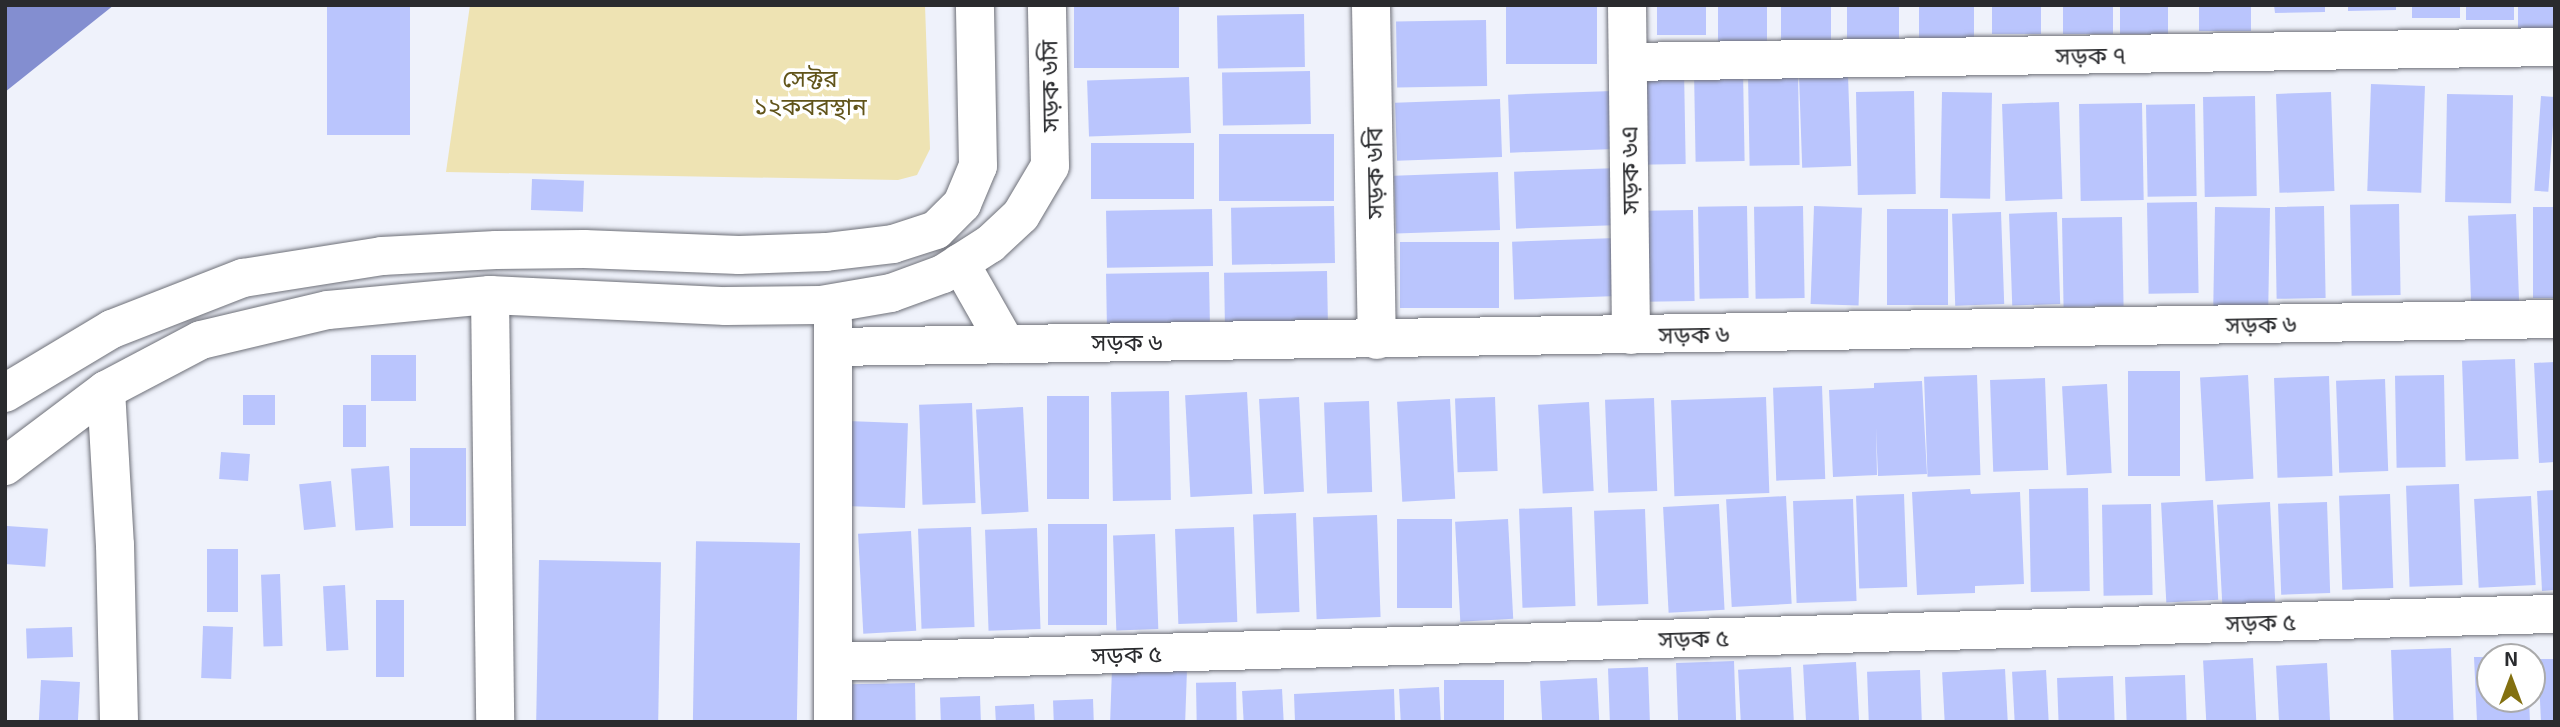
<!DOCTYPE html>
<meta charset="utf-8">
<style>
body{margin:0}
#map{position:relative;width:2560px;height:727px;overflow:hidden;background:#eff2fb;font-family:"Exo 2","Noto Sans Bengali",sans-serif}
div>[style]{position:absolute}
.green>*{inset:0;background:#eee3b3}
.water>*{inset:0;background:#838ed0}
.building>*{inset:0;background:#bac5fd;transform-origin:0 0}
.roads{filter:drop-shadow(0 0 2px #6e7078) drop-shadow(0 0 2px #6e7078)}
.minor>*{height:38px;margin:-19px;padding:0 19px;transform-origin:19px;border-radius:19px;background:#fff}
span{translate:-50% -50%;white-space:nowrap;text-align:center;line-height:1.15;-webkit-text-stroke:7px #fff;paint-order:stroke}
.street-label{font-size:24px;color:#2a2b2e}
.park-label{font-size:24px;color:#61541a}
.frame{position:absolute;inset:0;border:7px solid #2a2b2e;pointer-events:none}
.north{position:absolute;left:2476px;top:643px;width:70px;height:70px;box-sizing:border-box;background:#fff;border:2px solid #aaaaab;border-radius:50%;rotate:0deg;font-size:19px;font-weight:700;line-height:28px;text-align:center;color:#2a2b2e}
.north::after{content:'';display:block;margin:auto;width:24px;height:32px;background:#837010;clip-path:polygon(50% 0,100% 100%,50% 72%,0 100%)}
</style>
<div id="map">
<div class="green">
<div style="clip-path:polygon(470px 5px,925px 5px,930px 149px,917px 175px,898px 180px,446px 172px)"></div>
</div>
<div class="water">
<div style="clip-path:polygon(5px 5px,114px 5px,5px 92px)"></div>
</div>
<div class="building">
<div style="left:327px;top:5px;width:83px;height:130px"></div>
<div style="left:1074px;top:5px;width:105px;height:63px"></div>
<div style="left:1657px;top:5px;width:49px;height:30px"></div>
<div style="left:1718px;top:5px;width:49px;height:36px"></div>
<div style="left:1781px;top:5px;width:50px;height:39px"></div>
<div style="left:1847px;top:5px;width:52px;height:36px"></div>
<div style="left:1919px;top:5px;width:55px;height:35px"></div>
<div style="left:1992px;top:5px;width:49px;height:29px"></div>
<div style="left:2063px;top:5px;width:50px;height:29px"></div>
<div style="left:2120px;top:5px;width:48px;height:29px"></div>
<div style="left:2199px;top:5px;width:52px;height:26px"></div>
<div style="clip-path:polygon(2274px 5px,2325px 5px,2325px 12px,2275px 13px)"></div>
<div style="clip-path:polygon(2348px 5px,2396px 5px,2396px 10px,2348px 11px)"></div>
<div style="left:2412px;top:5px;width:48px;height:13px"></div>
<div style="left:2466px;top:5px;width:48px;height:15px"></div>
<div style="left:2518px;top:5px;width:37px;height:23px"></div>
<div style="left:1506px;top:7px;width:91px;height:57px"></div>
<div style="left:1304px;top:14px;width:53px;height:87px;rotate:89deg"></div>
<div style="left:1486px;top:20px;width:66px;height:90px;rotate:89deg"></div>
<div style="left:1684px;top:68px;width:96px;height:48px;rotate:89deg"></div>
<div style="left:1743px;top:69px;width:92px;height:49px;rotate:89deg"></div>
<div style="left:1310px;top:71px;width:53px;height:88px;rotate:89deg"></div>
<div style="left:1798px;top:73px;width:92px;height:50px;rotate:89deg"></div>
<div style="left:1848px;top:75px;width:91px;height:49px;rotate:88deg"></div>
<div style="left:1189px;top:77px;width:56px;height:102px;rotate:88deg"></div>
<div style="left:2371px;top:84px;width:54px;height:107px;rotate:2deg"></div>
<div style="left:1613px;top:91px;width:58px;height:105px;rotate:88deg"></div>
<div style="left:1914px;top:91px;width:103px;height:58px;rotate:89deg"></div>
<div style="left:1942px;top:92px;width:50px;height:106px;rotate:1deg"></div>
<div style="left:2331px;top:92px;width:99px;height:55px;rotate:88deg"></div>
<div style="left:2447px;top:94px;width:66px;height:108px;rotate:1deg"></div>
<div style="left:2255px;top:96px;width:100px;height:52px;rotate:89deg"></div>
<div style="left:2541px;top:96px;width:14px;height:95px;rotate:4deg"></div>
<div style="left:1500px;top:99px;width:58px;height:105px;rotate:88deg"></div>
<div style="left:2059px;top:102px;width:97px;height:57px;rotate:88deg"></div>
<div style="left:2142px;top:103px;width:97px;height:63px;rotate:89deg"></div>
<div style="left:2195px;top:104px;width:92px;height:49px;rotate:89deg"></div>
<div style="left:1219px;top:134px;width:115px;height:67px"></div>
<div style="left:1194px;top:143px;width:56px;height:103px;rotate:90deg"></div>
<div style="left:1619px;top:168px;width:57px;height:105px;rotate:88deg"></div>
<div style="left:1498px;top:172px;width:58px;height:104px;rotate:88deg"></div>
<div style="left:532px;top:179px;width:52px;height:31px;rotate:2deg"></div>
<div style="left:2197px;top:202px;width:91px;height:50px;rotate:89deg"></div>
<div style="left:2399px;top:204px;width:91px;height:49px;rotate:89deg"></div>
<div style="left:1334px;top:206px;width:57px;height:103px;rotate:89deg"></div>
<div style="left:1747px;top:206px;width:92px;height:49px;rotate:89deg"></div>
<div style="left:1803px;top:206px;width:92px;height:49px;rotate:89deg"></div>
<div style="left:1814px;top:206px;width:48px;height:98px;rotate:2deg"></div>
<div style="left:2324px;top:206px;width:92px;height:49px;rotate:89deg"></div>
<div style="left:2215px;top:207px;width:55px;height:99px;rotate:1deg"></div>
<div style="left:2533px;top:207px;width:22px;height:91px"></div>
<div style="left:1212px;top:209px;width:57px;height:106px;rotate:89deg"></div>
<div style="left:1887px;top:209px;width:61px;height:96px"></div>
<div style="left:1693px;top:210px;width:91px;height:49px;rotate:89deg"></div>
<div style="left:2001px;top:212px;width:92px;height:49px;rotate:88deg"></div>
<div style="left:2057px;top:212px;width:92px;height:48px;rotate:88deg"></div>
<div style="left:2516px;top:214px;width:92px;height:48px;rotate:88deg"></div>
<div style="left:2122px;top:217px;width:89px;height:60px;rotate:89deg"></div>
<div style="left:1616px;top:238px;width:58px;height:104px;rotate:88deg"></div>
<div style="left:1400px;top:242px;width:99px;height:66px"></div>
<div style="left:1327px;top:271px;width:56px;height:103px;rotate:89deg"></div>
<div style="left:1209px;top:272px;width:56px;height:103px;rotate:89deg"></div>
<div style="left:371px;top:355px;width:45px;height:46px"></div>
<div style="left:2515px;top:359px;width:100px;height:53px;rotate:88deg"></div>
<div style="clip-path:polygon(2555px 362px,2555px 462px,2539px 463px,2534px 363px)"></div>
<div style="left:2128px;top:371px;width:52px;height:105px"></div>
<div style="left:1977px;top:375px;width:100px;height:53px;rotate:88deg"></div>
<div style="left:2248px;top:375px;width:104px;height:48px;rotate:87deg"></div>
<div style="left:2444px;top:375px;width:92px;height:49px;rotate:89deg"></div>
<div style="left:2329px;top:376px;width:100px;height:55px;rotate:88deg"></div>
<div style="left:2045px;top:378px;width:92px;height:55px;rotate:88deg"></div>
<div style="left:2385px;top:379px;width:92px;height:49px;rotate:88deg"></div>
<div style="clip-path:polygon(1922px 381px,1927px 474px,1878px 476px,1876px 428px,1877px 475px,1833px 477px,1829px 390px,1874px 388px,1874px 383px)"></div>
<div style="left:2107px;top:384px;width:89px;height:45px;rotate:87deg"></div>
<div style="left:1822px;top:386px;width:93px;height:49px;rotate:88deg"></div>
<div style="left:1169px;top:391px;width:109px;height:58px;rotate:89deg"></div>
<div style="left:1247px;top:392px;width:102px;height:62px;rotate:87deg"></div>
<div style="left:243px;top:395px;width:32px;height:30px"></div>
<div style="left:1047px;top:396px;width:42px;height:103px"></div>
<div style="left:1299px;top:397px;width:95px;height:40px;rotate:87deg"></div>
<div style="left:1495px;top:397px;width:74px;height:40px;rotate:88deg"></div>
<div style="left:1766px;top:397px;width:96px;height:95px;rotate:88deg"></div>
<div style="left:1654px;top:398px;width:93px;height:49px;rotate:88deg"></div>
<div style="left:1450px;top:399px;width:100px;height:53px;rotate:87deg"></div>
<div style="left:1369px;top:401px;width:91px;height:45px;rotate:88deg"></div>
<div style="left:1589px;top:402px;width:89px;height:51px;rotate:87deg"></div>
<div style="left:972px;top:403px;width:100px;height:53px;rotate:88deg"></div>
<div style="left:343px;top:405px;width:23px;height:42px"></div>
<div style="left:1023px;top:407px;width:105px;height:47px;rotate:87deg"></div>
<div style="left:847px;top:421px;width:61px;height:85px;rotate:2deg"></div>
<div style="left:410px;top:448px;width:56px;height:78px"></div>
<div style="left:221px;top:452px;width:29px;height:27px;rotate:4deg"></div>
<div style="left:389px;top:466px;width:62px;height:38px;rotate:86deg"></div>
<div style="left:331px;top:481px;width:46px;height:32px;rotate:84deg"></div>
<div style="left:2459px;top:484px;width:101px;height:53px;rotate:88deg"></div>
<div style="left:2088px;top:488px;width:103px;height:59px;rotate:89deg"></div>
<div style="clip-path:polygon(1970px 489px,1971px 494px,2020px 492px,2024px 584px,1975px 586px,1975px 593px,1917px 595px,1912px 492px)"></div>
<div style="clip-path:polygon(2555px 490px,2555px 590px,2542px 591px,2537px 491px)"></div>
<div style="left:1904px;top:494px;width:93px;height:48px;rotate:88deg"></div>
<div style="left:2390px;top:494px;width:94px;height:51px;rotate:88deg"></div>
<div style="left:1786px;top:496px;width:108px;height:60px;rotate:87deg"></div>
<div style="left:2531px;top:496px;width:89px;height:57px;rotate:87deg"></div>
<div style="left:1853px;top:499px;width:102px;height:60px;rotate:88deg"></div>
<div style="left:2213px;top:500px;width:100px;height:52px;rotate:87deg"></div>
<div style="left:2270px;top:502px;width:100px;height:53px;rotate:87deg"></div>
<div style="left:2327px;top:502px;width:91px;height:49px;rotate:88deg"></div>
<div style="left:1719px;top:504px;width:106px;height:56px;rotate:87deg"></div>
<div style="left:2151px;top:504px;width:91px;height:49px;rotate:89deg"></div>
<div style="left:1572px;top:507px;width:99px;height:53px;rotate:88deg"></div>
<div style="left:1645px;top:509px;width:95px;height:51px;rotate:88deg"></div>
<div style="left:1296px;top:513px;width:99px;height:43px;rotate:88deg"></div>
<div style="left:1377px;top:515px;width:102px;height:64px;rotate:88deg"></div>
<div style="left:1397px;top:519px;width:55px;height:89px"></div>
<div style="left:1508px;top:519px;width:100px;height:53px;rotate:87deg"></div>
<div style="left:1048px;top:524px;width:59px;height:101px"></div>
<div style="left:7px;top:526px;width:41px;height:38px;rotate:4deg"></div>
<div style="left:971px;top:527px;width:100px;height:53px;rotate:88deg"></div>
<div style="left:1234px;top:527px;width:95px;height:59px;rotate:88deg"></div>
<div style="left:1037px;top:528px;width:101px;height:52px;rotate:88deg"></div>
<div style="left:911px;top:531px;width:100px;height:53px;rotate:87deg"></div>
<div style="left:1155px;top:534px;width:95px;height:42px;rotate:88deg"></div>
<div style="left:800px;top:543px;width:179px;height:104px;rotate:91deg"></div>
<div style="left:207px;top:549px;width:31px;height:63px"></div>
<div style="left:539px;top:560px;width:122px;height:162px;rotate:1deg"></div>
<div style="left:280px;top:574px;width:72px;height:19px;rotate:88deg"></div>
<div style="left:345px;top:585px;width:65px;height:22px;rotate:87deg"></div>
<div style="left:376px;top:600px;width:28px;height:77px"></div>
<div style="left:203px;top:626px;width:30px;height:52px;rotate:2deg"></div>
<div style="left:72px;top:627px;width:30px;height:46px;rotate:88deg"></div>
<div style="left:2451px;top:648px;width:74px;height:60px;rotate:88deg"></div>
<div style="clip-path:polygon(2474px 657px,2490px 657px,2490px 699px,2529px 699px,2530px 722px,2477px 722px)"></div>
<div style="left:2253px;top:658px;width:64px;height:50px;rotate:87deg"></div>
<div style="clip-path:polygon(2538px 659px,2555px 659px,2555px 722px,2541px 722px)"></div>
<div style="left:1734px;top:661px;width:61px;height:58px;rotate:88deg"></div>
<div style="left:1856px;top:662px;width:60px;height:53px;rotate:87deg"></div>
<div style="left:2327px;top:663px;width:59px;height:51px;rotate:87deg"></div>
<div style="left:1648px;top:667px;width:55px;height:40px;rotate:88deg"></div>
<div style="left:1791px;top:667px;width:55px;height:53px;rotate:87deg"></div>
<div style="left:1112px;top:668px;width:75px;height:54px;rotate:2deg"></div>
<div style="left:2005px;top:669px;width:53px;height:63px;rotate:87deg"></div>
<div style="left:1920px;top:670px;width:52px;height:53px;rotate:88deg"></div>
<div style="left:2046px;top:670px;width:52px;height:34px;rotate:87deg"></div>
<div style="left:2185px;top:675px;width:47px;height:60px;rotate:88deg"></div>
<div style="left:2113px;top:676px;width:46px;height:56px;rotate:88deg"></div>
<div style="left:1597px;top:678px;width:44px;height:57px;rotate:87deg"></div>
<div style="left:41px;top:680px;width:39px;height:42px;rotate:3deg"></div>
<div style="left:1444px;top:680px;width:60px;height:42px"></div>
<div style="left:1236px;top:682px;width:40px;height:40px;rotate:89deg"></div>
<div style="left:915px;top:683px;width:39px;height:65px;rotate:89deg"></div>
<div style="left:1439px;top:687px;width:35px;height:40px;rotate:87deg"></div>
<div style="left:1282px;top:689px;width:33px;height:40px;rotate:87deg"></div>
<div style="clip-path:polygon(1394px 689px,1395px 722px,1295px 722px,1294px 694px)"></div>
<div style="left:980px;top:696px;width:26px;height:40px;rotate:88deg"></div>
<div style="left:1093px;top:699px;width:23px;height:40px;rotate:88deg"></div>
<div style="left:1034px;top:704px;width:18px;height:39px;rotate:87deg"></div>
</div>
<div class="roads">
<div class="minor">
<div style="left:1371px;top:5px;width:335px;rotate:89deg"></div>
<div style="left:1627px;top:5px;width:330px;rotate:89.3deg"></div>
<div style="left:1628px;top:62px;width:927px;rotate:-0.93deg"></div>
<div style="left:960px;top:263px;width:93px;rotate:60.4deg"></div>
<div style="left:490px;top:295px;width:427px;rotate:89.3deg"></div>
<div style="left:833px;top:322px;width:400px;rotate:90deg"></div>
<div style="left:833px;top:347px;width:1722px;rotate:-0.93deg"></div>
<div style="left:106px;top:390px;width:155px;rotate:86.7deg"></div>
<div style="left:115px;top:545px;width:177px;rotate:88.7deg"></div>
<div style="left:5px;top:393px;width:125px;rotate:-30.9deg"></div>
<div style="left:112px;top:329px;width:141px;rotate:-21.3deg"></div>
<div style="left:243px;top:278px;width:141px;rotate:-9deg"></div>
<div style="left:382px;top:256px;width:114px;rotate:-3deg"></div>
<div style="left:496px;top:250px;width:88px;rotate:-0.7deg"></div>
<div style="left:584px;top:249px;width:155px;rotate:2.2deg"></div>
<div style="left:739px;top:255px;width:87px;rotate:-2deg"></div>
<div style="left:826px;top:252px;width:67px;rotate:-6.8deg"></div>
<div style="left:893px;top:244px;width:45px;rotate:-18deg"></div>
<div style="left:936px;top:230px;width:37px;rotate:-45deg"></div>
<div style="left:962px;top:204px;width:41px;rotate:-67.2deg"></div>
<div style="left:978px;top:166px;width:161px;rotate:-91.1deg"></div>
<div style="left:5px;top:466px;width:126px;rotate:-37deg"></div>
<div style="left:106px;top:390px;width:107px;rotate:-27.8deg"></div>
<div style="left:201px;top:340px;width:130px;rotate:-13.3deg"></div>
<div style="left:328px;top:310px;width:163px;rotate:-5.3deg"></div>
<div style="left:490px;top:295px;width:236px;rotate:2.7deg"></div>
<div style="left:726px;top:306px;width:95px;rotate:-0.6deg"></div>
<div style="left:821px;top:305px;width:71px;rotate:-9.7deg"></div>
<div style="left:891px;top:293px;width:55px;rotate:-20.1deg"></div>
<div style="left:943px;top:274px;width:56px;rotate:-32.6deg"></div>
<div style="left:990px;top:244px;width:42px;rotate:-43.1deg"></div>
<div style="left:1021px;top:215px;width:57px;rotate:-59.4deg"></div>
<div style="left:1050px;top:166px;width:161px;rotate:-91.1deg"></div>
<div style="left:833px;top:662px;width:1723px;rotate:-1.6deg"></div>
</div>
</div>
<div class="street-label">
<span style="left:2091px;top:55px;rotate:-1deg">সড়ক ৭</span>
<span style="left:1049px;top:86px;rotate:-91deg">সড়ক ৬সি</span>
<span style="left:1629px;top:170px;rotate:-91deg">সড়ক ৬এ</span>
<span style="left:1374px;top:173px;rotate:-91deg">সড়ক ৬বি</span>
<span style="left:2261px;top:324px;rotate:-1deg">সড়ক ৬</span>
<span style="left:1694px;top:334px;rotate:-1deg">সড়ক ৬</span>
<span style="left:1127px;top:342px">সড়ক ৬</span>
<span style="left:2261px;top:622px;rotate:-2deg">সড়ক ৫</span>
<span style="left:1694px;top:638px;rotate:-2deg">সড়ক ৫</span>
<span style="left:1127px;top:654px;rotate:-2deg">সড়ক ৫</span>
</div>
<div class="park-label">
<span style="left:810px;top:92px">সেক্টর<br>১২কবরস্থান</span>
</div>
<div class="frame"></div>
<div class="north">N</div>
</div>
